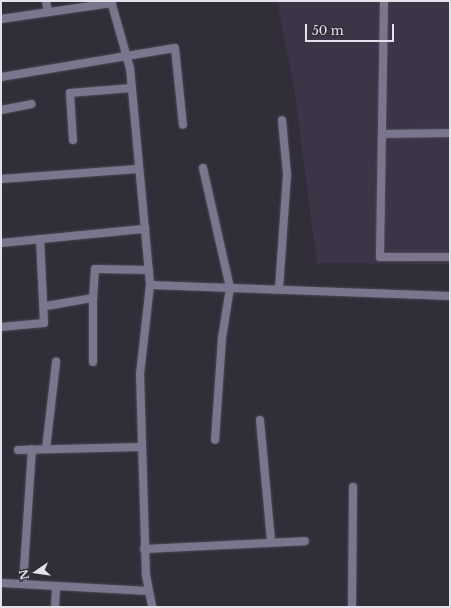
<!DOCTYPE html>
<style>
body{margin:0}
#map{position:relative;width:451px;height:608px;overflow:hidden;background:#312e39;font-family:"Libre Baskerville",serif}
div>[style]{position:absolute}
.built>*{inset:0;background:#3b3547}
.roads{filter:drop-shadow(0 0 1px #4d4b55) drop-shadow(0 0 1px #4d4b55)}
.street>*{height:8px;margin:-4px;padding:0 4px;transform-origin:4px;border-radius:4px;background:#7c758e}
span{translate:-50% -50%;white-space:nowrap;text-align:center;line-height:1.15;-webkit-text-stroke:3px #312e39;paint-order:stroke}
.frame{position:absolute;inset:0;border:2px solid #e3e1e9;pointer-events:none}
.north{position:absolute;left:16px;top:552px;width:40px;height:40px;-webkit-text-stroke:3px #312e39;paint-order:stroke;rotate:257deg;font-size:11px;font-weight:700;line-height:16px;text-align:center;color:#e3e1e9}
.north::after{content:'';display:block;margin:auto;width:14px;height:18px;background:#e3e1e9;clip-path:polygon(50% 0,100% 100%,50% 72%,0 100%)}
.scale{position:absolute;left:305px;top:24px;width:89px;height:18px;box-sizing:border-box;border:2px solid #e3e1e9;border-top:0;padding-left:5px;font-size:12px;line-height:14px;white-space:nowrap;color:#e3e1e9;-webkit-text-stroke:3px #312e39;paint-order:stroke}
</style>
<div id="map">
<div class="built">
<div style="clip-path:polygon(277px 1px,450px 1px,450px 264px,317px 263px,294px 88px)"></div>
</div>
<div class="roads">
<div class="street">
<div style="left:46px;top:1px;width:11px;rotate:80deg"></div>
<div style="left:111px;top:1px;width:70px;rotate:74.2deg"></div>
<div style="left:130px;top:68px;width:218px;rotate:84.7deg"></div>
<div style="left:150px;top:285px;width:90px;rotate:96.4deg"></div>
<div style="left:140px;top:374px;width:201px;rotate:88.3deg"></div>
<div style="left:146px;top:575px;width:33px;rotate:79deg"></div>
<div style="left:384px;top:1px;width:256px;rotate:90.9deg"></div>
<div style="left:380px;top:257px;width:70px"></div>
<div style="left:1px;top:19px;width:112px;rotate:-8.2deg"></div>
<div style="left:1px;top:77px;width:176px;rotate:-9.5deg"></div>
<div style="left:175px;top:48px;width:77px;rotate:84.1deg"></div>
<div style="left:1px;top:110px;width:31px;rotate:-11deg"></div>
<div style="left:382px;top:134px;width:68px;rotate:-0.8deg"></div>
<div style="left:73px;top:140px;width:47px;rotate:-93.7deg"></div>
<div style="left:70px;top:93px;width:62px;rotate:-4.6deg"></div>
<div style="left:203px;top:168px;width:123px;rotate:77.3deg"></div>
<div style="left:230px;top:288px;width:51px;rotate:99.1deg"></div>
<div style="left:222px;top:338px;width:102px;rotate:93.9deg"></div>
<div style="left:1px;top:179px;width:137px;rotate:-4.2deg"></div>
<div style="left:1px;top:243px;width:145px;rotate:-5.6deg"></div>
<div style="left:150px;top:285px;width:300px;rotate:2.1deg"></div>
<div style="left:279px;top:289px;width:115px;rotate:-86deg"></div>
<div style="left:287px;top:174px;width:54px;rotate:-95.3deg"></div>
<div style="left:46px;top:306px;width:48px;rotate:-9.7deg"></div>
<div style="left:93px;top:298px;width:29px;rotate:-86deg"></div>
<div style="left:95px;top:269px;width:54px;rotate:1.1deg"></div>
<div style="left:1px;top:327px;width:43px;rotate:-5.3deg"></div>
<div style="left:44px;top:323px;width:84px;rotate:-92.7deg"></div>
<div style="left:93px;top:362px;width:64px;rotate:-90deg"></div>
<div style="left:260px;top:420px;width:122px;rotate:84.8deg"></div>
<div style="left:46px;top:449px;width:88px;rotate:-83.4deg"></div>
<div style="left:18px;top:450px;width:123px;rotate:-1.4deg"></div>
<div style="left:144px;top:549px;width:161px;rotate:-2.8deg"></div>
<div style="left:1px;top:583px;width:148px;rotate:3.1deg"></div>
<div style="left:23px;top:584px;width:135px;rotate:-86.2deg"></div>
<div style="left:55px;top:607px;width:21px;rotate:-87deg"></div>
<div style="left:352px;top:607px;width:120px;rotate:-89.5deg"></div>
</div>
</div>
<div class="frame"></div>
<div class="north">N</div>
<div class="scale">50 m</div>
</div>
